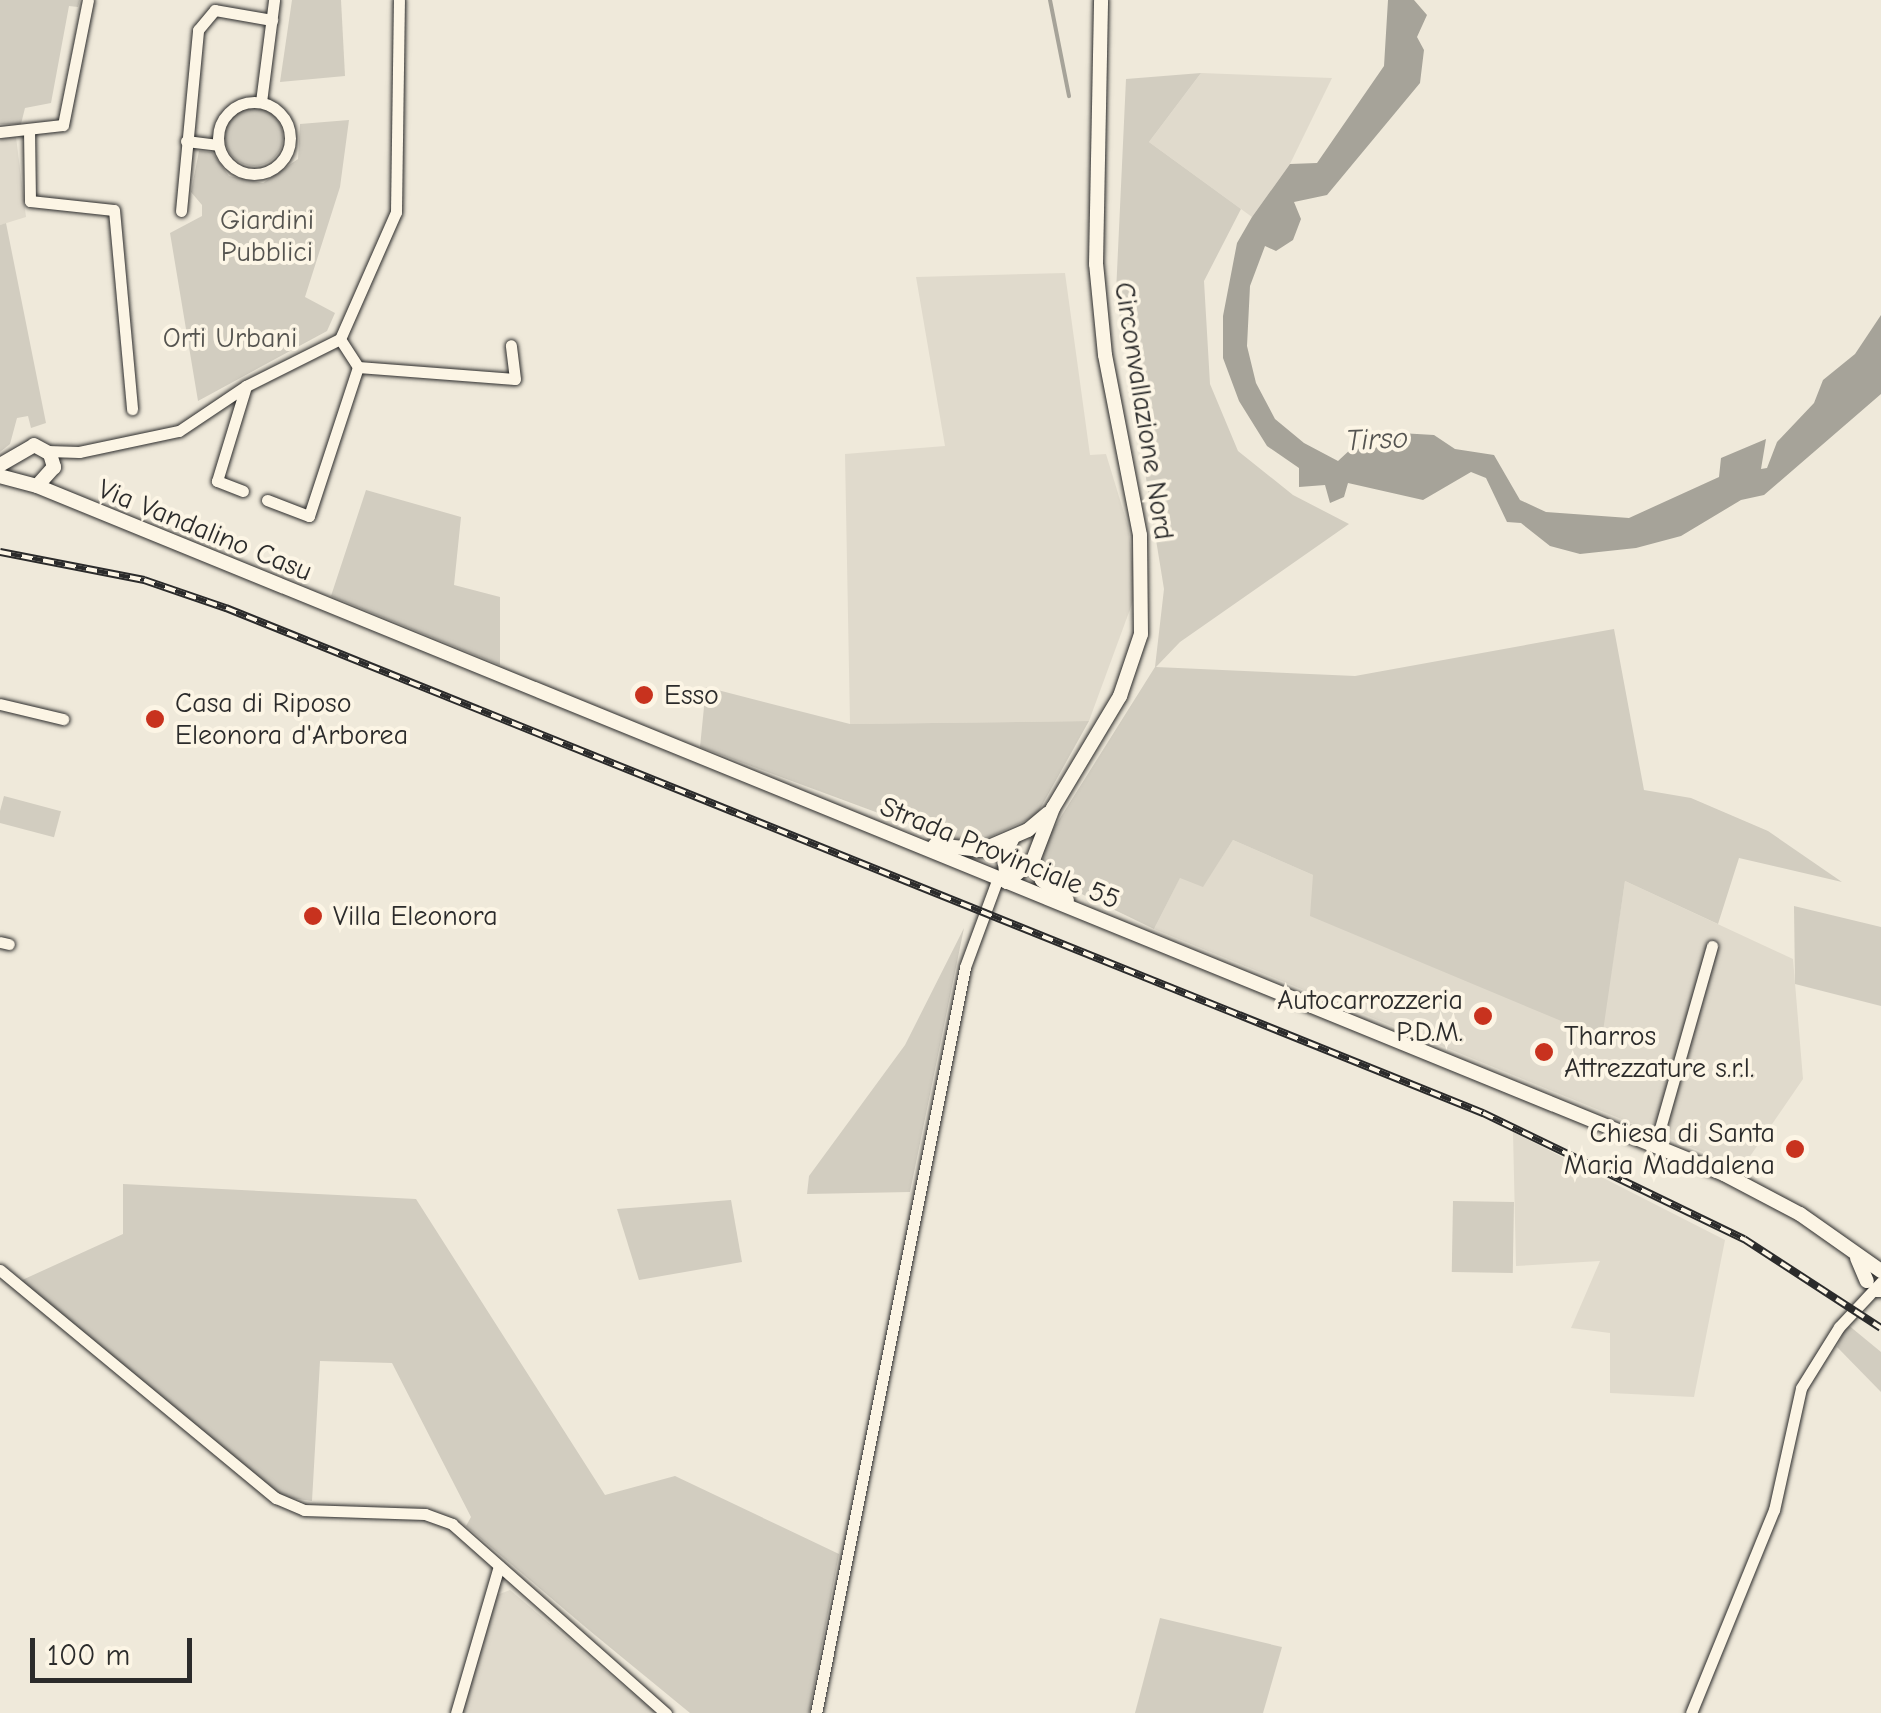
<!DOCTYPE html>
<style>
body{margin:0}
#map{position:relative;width:1881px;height:1713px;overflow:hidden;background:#efe9da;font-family:"Comic Neue",sans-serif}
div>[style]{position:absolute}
.built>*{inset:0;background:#e0dacc}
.green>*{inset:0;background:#d2cdc0;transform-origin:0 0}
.round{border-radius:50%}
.water>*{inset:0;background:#a6a399}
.stream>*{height:4px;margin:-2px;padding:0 2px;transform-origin:2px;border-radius:2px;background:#a6a399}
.roads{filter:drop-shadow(0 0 2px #2b2b2b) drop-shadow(0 0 2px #2b2b2b)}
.minor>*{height:11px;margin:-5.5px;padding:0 5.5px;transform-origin:5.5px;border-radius:5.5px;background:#fcf5e5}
.minor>.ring{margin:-5.5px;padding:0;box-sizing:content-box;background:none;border:11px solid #fcf5e5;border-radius:50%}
.major>*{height:14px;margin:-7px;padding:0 7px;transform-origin:7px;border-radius:7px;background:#fcf5e5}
.rail>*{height:8px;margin-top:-4px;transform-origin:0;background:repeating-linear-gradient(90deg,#fcf5e5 0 11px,#2b2b2b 0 22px);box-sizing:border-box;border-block:2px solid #2b2b2b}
.dots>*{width:28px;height:28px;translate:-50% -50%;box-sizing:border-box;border:5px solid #fcf5e5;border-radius:50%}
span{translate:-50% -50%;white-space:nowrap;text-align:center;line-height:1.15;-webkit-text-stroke:8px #fcf5e5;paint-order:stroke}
.park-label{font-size:28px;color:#555450}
.street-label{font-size:28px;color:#2b2b2b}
.poi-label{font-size:28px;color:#2b2b2b}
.left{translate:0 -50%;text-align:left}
.right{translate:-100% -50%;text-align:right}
.water-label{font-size:30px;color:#565552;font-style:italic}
.scale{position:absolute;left:30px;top:1638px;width:162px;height:45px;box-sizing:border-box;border:5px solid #2b2b2b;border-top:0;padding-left:12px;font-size:30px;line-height:35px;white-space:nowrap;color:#2b2b2b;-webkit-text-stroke:8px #fcf5e5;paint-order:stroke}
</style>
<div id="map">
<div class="built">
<div style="clip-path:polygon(1201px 73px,1332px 78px,1290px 164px,1252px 217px,1149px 142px)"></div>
<div style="clip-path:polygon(16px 137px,26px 217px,0 225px,0 139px)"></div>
<div style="clip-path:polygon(1065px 273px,1090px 455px,1106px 454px,1128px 526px,1136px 593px,1089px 721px,850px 724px,845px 454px,945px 446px,916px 277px)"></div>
<div style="clip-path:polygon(1233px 840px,1313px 875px,1601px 1038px,1625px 881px,1793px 959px,1803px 1079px,1742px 1168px,1154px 929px,1180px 877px,1203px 886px)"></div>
<div style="clip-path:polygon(1513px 1132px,1725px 1240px,1694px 1397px,1610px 1393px,1610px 1333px,1571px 1328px,1600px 1261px,1516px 1266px)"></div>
<div style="clip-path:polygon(510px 1590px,604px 1670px,656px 1713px,461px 1713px,492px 1597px)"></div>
</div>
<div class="green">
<div style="clip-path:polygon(0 0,80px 0,78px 7px,69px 6px,51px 103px,25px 108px,21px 124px,0 124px)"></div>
<div style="clip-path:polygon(292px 0,341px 0,345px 76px,280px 82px)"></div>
<div style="clip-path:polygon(1201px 73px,1149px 142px,1241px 209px,1204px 281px,1210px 384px,1238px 451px,1293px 495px,1349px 524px,1180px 642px,1156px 667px,1355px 676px,1614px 629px,1644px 790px,1691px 798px,1768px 831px,1842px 882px,1739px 858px,1718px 924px,1625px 881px,1602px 1038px,1310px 916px,1313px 875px,1233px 840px,1203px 887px,1180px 878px,1154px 929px,1061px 884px,1044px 867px,1042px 852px,1052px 831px,1155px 667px,1164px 589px,1116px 293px,1126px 79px)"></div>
<div class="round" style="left:225px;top:108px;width:58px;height:58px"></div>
<div style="clip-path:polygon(349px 120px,340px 187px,305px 297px,335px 313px,327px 331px,198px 401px,170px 233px,202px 216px,202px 205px,191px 192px,199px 151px,212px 152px,229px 176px,263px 183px,298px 159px,300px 124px)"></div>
<div style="clip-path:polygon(6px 223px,46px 423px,31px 428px,28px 416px,17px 418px,10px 444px,0 452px,0 225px)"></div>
<div style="clip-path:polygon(366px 490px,461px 517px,454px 585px,500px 597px,500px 665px,331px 596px)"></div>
<div style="clip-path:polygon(706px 687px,850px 724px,1089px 721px,1036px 816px,976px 843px,946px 838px,700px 747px)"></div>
<div style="left:4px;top:796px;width:59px;height:27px;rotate:15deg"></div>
<div style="clip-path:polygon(1794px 906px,1881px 927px,1881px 1006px,1795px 984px)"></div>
<div style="clip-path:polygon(964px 928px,910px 1192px,807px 1194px,809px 1176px,905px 1045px)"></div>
<div style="clip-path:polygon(123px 1184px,416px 1199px,605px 1495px,675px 1476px,839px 1554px,809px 1713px,690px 1713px,590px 1631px,466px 1526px,471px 1517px,392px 1363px,320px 1361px,312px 1501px,283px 1497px,20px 1281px,123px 1234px)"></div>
<div style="clip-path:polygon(731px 1200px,742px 1262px,639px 1280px,617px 1209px)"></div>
<div style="left:1453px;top:1201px;width:61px;height:71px;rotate:1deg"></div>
<div style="clip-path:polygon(1847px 1324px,1881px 1352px,1881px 1392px,1837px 1347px)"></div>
<div style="clip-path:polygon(1160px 1618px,1282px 1647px,1263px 1713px,1135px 1713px)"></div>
</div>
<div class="water">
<div style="clip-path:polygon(1388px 0,1414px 0,1427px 15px,1417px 37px,1424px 50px,1420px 83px,1327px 195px,1294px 202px,1301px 219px,1293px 240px,1276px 251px,1265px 246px,1250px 286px,1247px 346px,1256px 383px,1275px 419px,1304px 443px,1338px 461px,1352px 448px,1372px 450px,1400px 433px,1434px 435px,1455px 449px,1494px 455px,1520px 500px,1546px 512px,1629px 518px,1719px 477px,1721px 458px,1766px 439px,1761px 469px,1767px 468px,1777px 442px,1814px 403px,1823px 380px,1855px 354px,1881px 315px,1881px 394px,1764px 495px,1741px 500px,1681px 536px,1636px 548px,1580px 554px,1550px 546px,1521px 523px,1507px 522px,1486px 478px,1471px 472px,1423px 500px,1348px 483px,1344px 497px,1330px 503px,1325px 485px,1299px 487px,1299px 468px,1267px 446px,1239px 401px,1223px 358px,1223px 316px,1237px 243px,1252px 217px,1290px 164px,1317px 163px,1384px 66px)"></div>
</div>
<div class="stream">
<div style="left:1050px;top:0;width:98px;rotate:78.8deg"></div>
</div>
<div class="roads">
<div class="minor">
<div style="left:261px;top:102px;width:103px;rotate:-82.7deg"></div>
<div class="ring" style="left:218px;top:102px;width:61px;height:61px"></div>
<div style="left:29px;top:129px;width:72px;rotate:89.2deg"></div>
<div style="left:30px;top:201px;width:84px;rotate:6.1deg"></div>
<div style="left:114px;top:210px;width:200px;rotate:84.8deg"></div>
<div style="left:0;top:132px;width:63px;rotate:-6.3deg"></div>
<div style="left:63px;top:125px;width:127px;rotate:-78.7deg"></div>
<div style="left:186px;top:141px;width:32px;rotate:7deg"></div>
<div style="left:181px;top:211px;width:182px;rotate:-84.6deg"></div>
<div style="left:198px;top:30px;width:26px;rotate:-50deg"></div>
<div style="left:215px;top:10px;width:58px;rotate:10deg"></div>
<div style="left:340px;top:339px;width:139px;rotate:-66.2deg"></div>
<div style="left:396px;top:212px;width:212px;rotate:-89.2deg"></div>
<div style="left:340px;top:339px;width:33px;rotate:57deg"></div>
<div style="left:358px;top:367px;width:157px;rotate:4.4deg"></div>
<div style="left:515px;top:379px;width:34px;rotate:-97deg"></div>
<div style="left:47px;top:451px;width:32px;rotate:2deg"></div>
<div style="left:79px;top:452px;width:102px;rotate:-11.9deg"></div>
<div style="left:179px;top:431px;width:81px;rotate:-33.9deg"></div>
<div style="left:246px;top:386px;width:105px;rotate:-26.6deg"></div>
<div style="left:243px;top:491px;width:28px;rotate:-159deg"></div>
<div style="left:217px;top:481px;width:99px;rotate:-73deg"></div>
<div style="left:267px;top:500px;width:45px;rotate:20.9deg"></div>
<div style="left:309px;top:516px;width:157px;rotate:-71.8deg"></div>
<div style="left:0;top:704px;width:65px;rotate:13.4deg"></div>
<div style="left:0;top:942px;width:9px;rotate:13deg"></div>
<div style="left:1655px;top:1146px;width:208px;rotate:-74.1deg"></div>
<div style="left:0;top:1270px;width:358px;rotate:39.6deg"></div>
<div style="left:276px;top:1498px;width:30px;rotate:23deg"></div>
<div style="left:304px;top:1510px;width:121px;rotate:1.9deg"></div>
<div style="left:425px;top:1514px;width:29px;rotate:20deg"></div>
<div style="left:452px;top:1524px;width:286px;rotate:41.5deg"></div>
<div style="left:456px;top:1713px;width:153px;rotate:-73.7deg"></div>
<div style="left:816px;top:1713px;width:761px;rotate:-78.7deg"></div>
<div style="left:965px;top:967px;width:95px;rotate:-69.7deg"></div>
<div style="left:1691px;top:1713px;width:219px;rotate:-67.8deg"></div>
<div style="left:1774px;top:1510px;width:125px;rotate:-77.5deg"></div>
<div style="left:1801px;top:1388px;width:72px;rotate:-58.1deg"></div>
<div style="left:1839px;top:1327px;width:62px;rotate:-47deg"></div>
</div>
<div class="major">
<div style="left:0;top:465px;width:39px;rotate:-30deg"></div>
<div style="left:34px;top:445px;width:18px;rotate:29deg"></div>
<div style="left:50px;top:454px;width:14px;rotate:73deg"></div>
<div style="left:54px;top:467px;width:25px;rotate:132deg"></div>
<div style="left:37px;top:486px;width:38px;rotate:-165deg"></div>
<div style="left:37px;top:486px;width:1822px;rotate:22.19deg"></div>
<div style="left:1724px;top:1174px;width:86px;rotate:27.8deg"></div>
<div style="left:1800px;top:1214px;width:99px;rotate:35.1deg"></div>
<div style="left:935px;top:845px;width:47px;rotate:6.1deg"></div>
<div style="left:982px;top:850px;width:50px;rotate:-23.5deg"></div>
<div style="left:1028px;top:830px;width:26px;rotate:-40deg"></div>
<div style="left:1033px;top:860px;width:22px;rotate:66deg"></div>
<div style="left:1042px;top:880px;width:32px;rotate:39deg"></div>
<div style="left:1007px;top:882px;width:34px;rotate:-40deg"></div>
<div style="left:1033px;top:860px;width:56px;rotate:-69deg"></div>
<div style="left:1053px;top:808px;width:131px;rotate:-59.1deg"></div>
<div style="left:1120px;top:696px;width:65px;rotate:-71.3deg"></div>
<div style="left:1141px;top:634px;width:99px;rotate:-90.6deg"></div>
<div style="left:1140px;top:535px;width:183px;rotate:-101deg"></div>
<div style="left:1105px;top:355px;width:91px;rotate:-95.6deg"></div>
<div style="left:1096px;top:264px;width:264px;rotate:-88.9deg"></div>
<div style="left:1007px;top:882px;width:27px;rotate:-96deg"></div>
<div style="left:1004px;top:855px;width:18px;rotate:-63deg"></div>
<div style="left:1857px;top:1258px;width:25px;rotate:67deg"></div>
<div style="left:1876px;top:1290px;width:5px"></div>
</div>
</div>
<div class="rail">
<div style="left:0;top:552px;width:147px;rotate:11deg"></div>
<div style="left:144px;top:580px;width:87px;rotate:18.9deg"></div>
<div style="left:226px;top:608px;width:1355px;rotate:21.89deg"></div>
<div style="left:1483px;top:1113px;width:290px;rotate:25.8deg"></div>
<div style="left:1744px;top:1239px;width:163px;rotate:33deg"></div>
</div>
<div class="dots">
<div style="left:644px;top:695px;background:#c8321e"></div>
<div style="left:155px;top:719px;background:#c8321e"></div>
<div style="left:313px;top:916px;background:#c8321e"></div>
<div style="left:1483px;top:1016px;background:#c8321e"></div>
<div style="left:1544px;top:1052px;background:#c8321e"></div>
<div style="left:1795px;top:1149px;background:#c8321e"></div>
</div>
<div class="park-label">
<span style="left:267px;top:236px">Giardini<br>Pubblici</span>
<span style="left:230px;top:338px">Orti Urbani</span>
</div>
<div class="street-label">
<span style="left:1144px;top:411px;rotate:81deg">Circonvallazione Nord</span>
<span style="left:205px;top:530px;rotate:22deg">Via Vandalino Casu</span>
<span style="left:1000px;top:853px;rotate:22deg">Strada Provinciale 55</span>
</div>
<div class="poi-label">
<span class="left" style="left:664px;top:695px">Esso</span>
<span class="left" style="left:175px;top:719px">Casa di Riposo<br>Eleonora d'Arborea</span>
<span class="left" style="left:333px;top:916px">Villa Eleonora</span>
<span class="right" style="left:1463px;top:1016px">Autocarrozzeria<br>P.D.M.</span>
<span class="left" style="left:1564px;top:1052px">Tharros<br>Attrezzature s.r.l.</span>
<span class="right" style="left:1775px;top:1149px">Chiesa di Santa<br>Maria Maddalena</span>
</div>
<div class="water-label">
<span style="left:1377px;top:440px;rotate:-3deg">Tirso</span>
</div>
<div class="scale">100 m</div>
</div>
